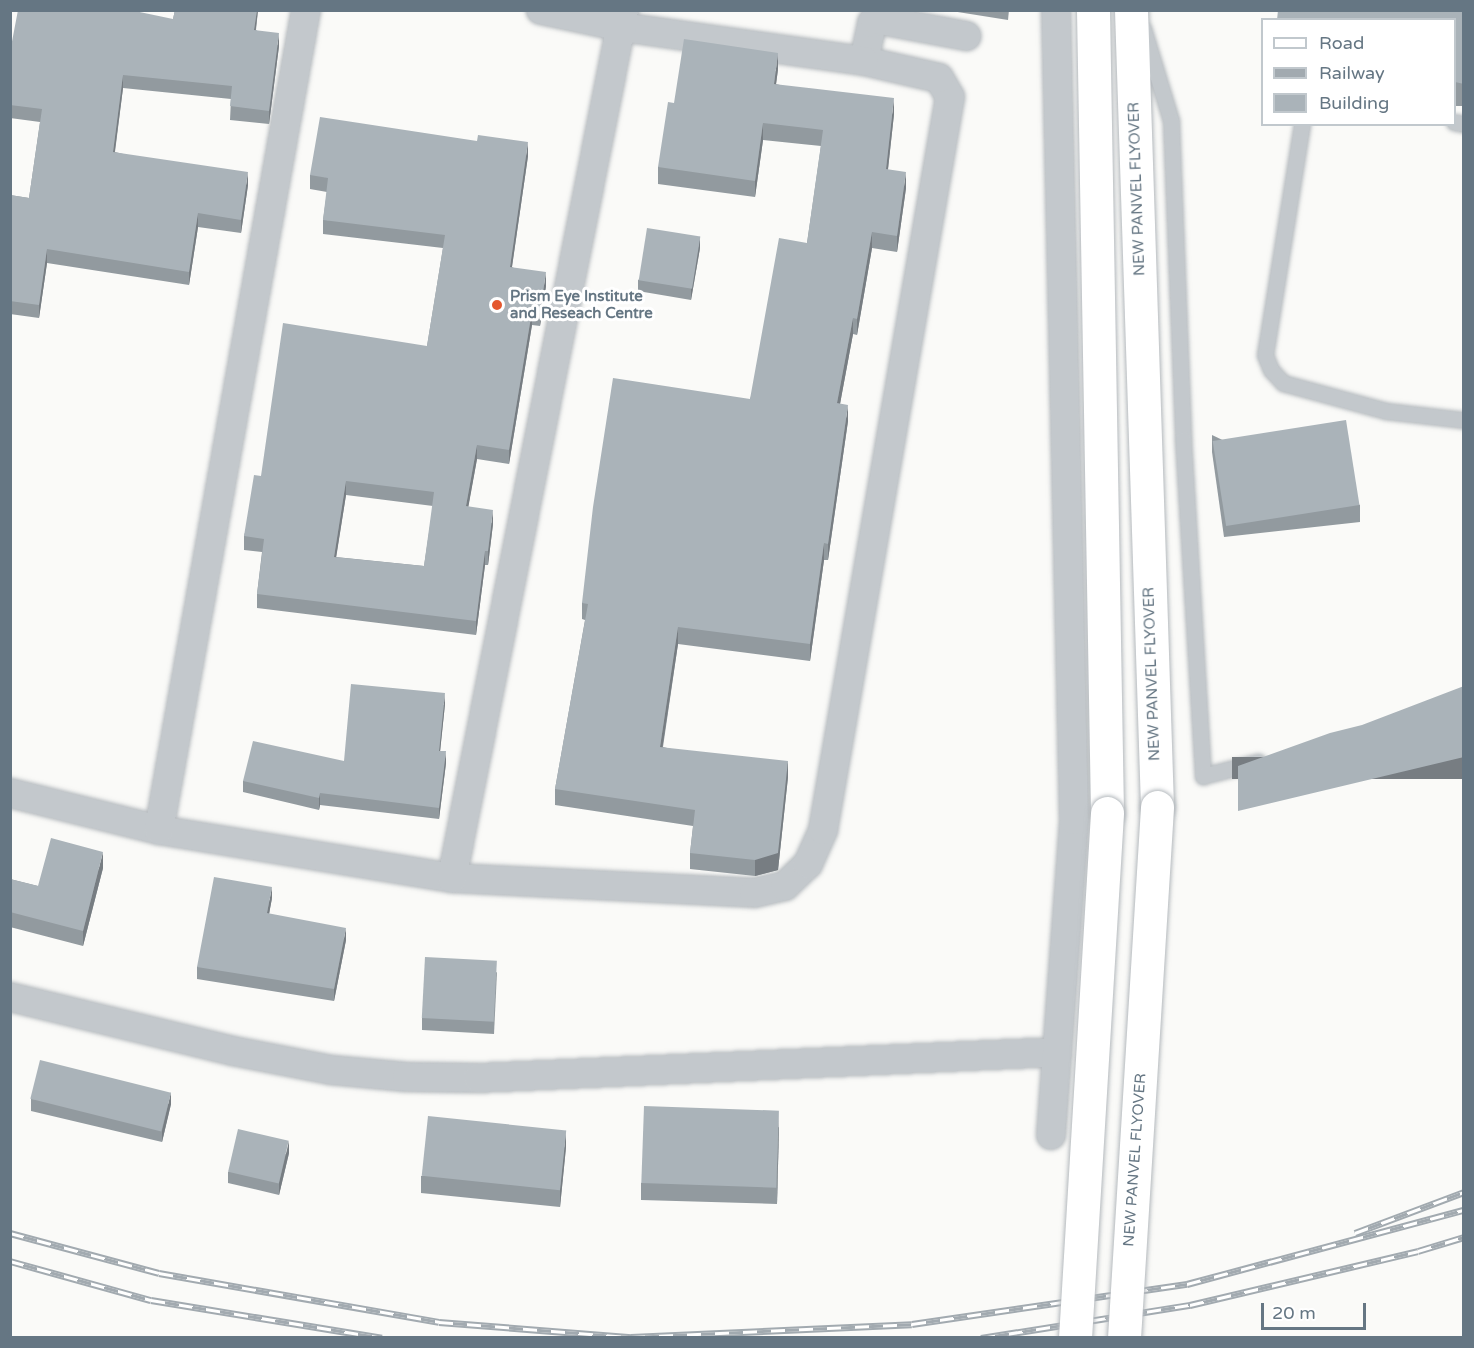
<!DOCTYPE html>
<style>
body{margin:0}
#map{position:relative;width:1474px;height:1348px;overflow:hidden;background:#fafaf8;font-family:"Varela Round",sans-serif}
div>[style]{position:absolute}
.roads{filter:drop-shadow(0 0 2px #b5babe) drop-shadow(0 0 2px #b5babe)}
.lane>*{height:15px;margin:-7.5px;padding:0 7.5px;transform-origin:7.5px;border-radius:7.5px;background:#c3c8cc}
.street>*{height:28px;margin:-14px;padding:0 14px;transform-origin:14px;border-radius:14px;background:#c3c8cc}
.primary>*{height:33px;margin:-16.5px;padding:0 16.5px;transform-origin:16.5px;border-radius:16.5px;background:#fff}
.rail>*{height:7px;margin-top:-3.5px;transform-origin:0;background:repeating-linear-gradient(90deg,#fff 0 14px,#a2aab0 0 28px);box-sizing:border-box;border-block:2px solid #a2aab0}
.bridges{filter:drop-shadow(0 0 2px #b5babe) drop-shadow(0 0 2px #b5babe)}
.primary-bridge>*{height:33px;margin:-16.5px;padding:0 16.5px;transform-origin:16.5px;border-radius:16.5px;background:#fff}
.wall>*{inset:0;background:#929a9f;transform-origin:0 0}
.shaded-wall>*{inset:0;background:#777d82;transform-origin:0 0}
.building>*{inset:0;background:#aab3b9;transform-origin:0 0}
.dots>*{width:16px;height:16px;translate:-50% -50%;box-sizing:border-box;border:3px solid #fff;border-radius:50%}
span{translate:-50% -50%;white-space:nowrap;text-align:center;line-height:1.15;-webkit-text-stroke:6px #fff;paint-order:stroke}
.street-label{font-size:15px;color:#657683}
.poi-label{font-size:15px;color:#657683;font-weight:700}
.left{translate:0 -50%;text-align:left}
.frame{position:absolute;inset:0;border:12px solid #657683;pointer-events:none}
.legend{position:absolute;left:1261px;top:18px;width:195px;height:108px;box-sizing:border-box;background:#fff;border:2px solid #c1c8cd;margin:0;padding:8px 10px;list-style:none;font-size:18px;color:#657683}
.legend li{display:flex;align-items:center;gap:12px;height:30px}
.legend b{width:30px;border:2px solid #c1c8cd}
.scale{position:absolute;left:1261px;top:1303px;width:105px;height:27px;box-sizing:border-box;border:3px solid #657683;border-top:0;padding-left:8px;font-size:18px;line-height:21px;white-space:nowrap;color:#657683;-webkit-text-stroke:4px #fff;paint-order:stroke}
</style>
<div id="map">
<div class="roads">
<div class="lane">
<div style="left:1143px;top:28px;width:97px;rotate:73.2deg"></div>
<div style="left:1171px;top:121px;width:318px;rotate:87.8deg"></div>
<div style="left:1183px;top:439px;width:338px;rotate:86.6deg"></div>
<div style="left:1203px;top:776px;width:57px;rotate:-14.3deg"></div>
<div style="left:1454px;top:122px;width:10px;rotate:11deg"></div>
<div style="left:1302px;top:124px;width:234px;rotate:99.1deg"></div>
<div style="left:1265px;top:355px;width:16px;rotate:68deg"></div>
<div style="left:1271px;top:370px;width:18px;rotate:47deg"></div>
<div style="left:1283px;top:383px;width:107px;rotate:15.2deg"></div>
<div style="left:1386px;top:411px;width:79px;rotate:6.6deg"></div>
</div>
<div class="street">
<div style="left:864px;top:61px;width:39px;rotate:-78deg"></div>
<div style="left:872px;top:23px;width:5px;rotate:-53deg"></div>
<div style="left:875px;top:19px;width:93px;rotate:10.6deg"></div>
<div style="left:10px;top:793px;width:154px;rotate:13.9deg"></div>
<div style="left:159px;top:830px;width:297px;rotate:9.3deg"></div>
<div style="left:452px;top:878px;width:302px;rotate:2.8deg"></div>
<div style="left:754px;top:893px;width:32px;rotate:-13deg"></div>
<div style="left:785px;top:886px;width:32px;rotate:-44deg"></div>
<div style="left:808px;top:864px;width:37px;rotate:-66deg"></div>
<div style="left:823px;top:830px;width:744px;rotate:-80.17deg"></div>
<div style="left:950px;top:97px;width:22px;rotate:-120deg"></div>
<div style="left:939px;top:78px;width:77px;rotate:-167.2deg"></div>
<div style="left:864px;top:61px;width:244px;rotate:-172deg"></div>
<div style="left:622px;top:27px;width:83px;rotate:-168.1deg"></div>
<div style="left:159px;top:830px;width:833px;rotate:-79.84deg"></div>
<div style="left:452px;top:878px;width:885px;rotate:-78.79deg"></div>
<div style="left:10px;top:997px;width:229px;rotate:13.6deg"></div>
<div style="left:233px;top:1051px;width:100px;rotate:11deg"></div>
<div style="left:331px;top:1070px;width:76px;rotate:5.3deg"></div>
<div style="left:407px;top:1077px;width:71px;rotate:0.8deg"></div>
<div style="left:478px;top:1078px;width:580px;rotate:-2.57deg"></div>
<div style="left:1051px;top:1135px;width:316px;rotate:-85.8deg"></div>
<div style="left:1074px;top:820px;width:810px;rotate:-91.27deg"></div>
</div>
<div class="primary">
<div style="left:1093px;top:10px;width:803px;rotate:89deg"></div>
<div style="left:1131px;top:10px;width:797px;rotate:88.13deg"></div>
</div>
</div>
<div class="rail">
<div style="left:10px;top:1233px;width:154px;rotate:15deg"></div>
<div style="left:159px;top:1273px;width:284px;rotate:9.9deg"></div>
<div style="left:439px;top:1322px;width:193px;rotate:4.5deg"></div>
<div style="left:631px;top:1337px;width:281px;rotate:-2.6deg"></div>
<div style="left:912px;top:1324px;width:278px;rotate:-8.3deg"></div>
<div style="left:1187px;top:1284px;width:287px;rotate:-15deg"></div>
<div style="left:1355px;top:1233px;width:116px;rotate:-20.6deg"></div>
<div style="left:10px;top:1261px;width:146px;rotate:15.5deg"></div>
<div style="left:151px;top:1300px;width:234px;rotate:9.3deg"></div>
<div style="left:981px;top:1338px;width:212px;rotate:-9deg"></div>
<div style="left:1190px;top:1305px;width:234px;rotate:-13.3deg"></div>
<div style="left:1418px;top:1251px;width:48px;rotate:-16.9deg"></div>
</div>
<div class="bridges">
<div class="primary-bridge">
<div style="left:1075px;top:1338px;width:526px;rotate:-86.51deg"></div>
<div style="left:1124px;top:1338px;width:532px;rotate:-86.44deg"></div>
</div>
</div>
<div class="wall">
<div style="clip-path:polygon(175px 10px,258px 10px,256px 30px,279px 46px,269px 124px,230px 120px,231px 99px,123px 88px,115px 152px,248px 185px,241px 233px,198px 227px,189px 285px,47px 263px,39px 318px,10px 314px,10px 195px,29px 198px,40px 122px,10px 118px,10px 52px,173px 19px)"></div>
<div style="clip-path:polygon(945px 10px,1009px 10px,1008px 20px)"></div>
<div style="left:1464px;top:10px;width:96px;height:13px;rotate:90deg"></div>
<div style="clip-path:polygon(778px 69px,776px 84px,894px 114px,888px 170px,906px 188px,897px 252px,872px 248px,857px 335px,853px 334px,840px 404px,848px 421px,828px 560px,824px 560px,810px 661px,678px 644px,663px 747px,788px 777px,778px 870px,755px 876px,690px 869px,690px 853px,693px 826px,555px 805px,555px 789px,585px 620px,582px 619px,582px 603px,750px 399px,807px 243px,821px 146px,763px 140px,755px 197px,658px 184px,658px 167px)"></div>
<div style="clip-path:polygon(evenodd,528px 156px,512px 267px,546px 286px,540px 326px,532px 325px,509px 464px,477px 459px,468px 507px,493px 524px,488px 565px,485px 565px,476px 635px,257px 608px,257px 594px,262px 552px,244px 550px,244px 536px,261px 476px,427px 346px,443px 248px,323px 234px,323px 220px,327px 192px,310px 189px,310px 175px,528px 156px,346px 495px,433px 506px,424px 566px,336px 557px,346px 495px)"></div>
<div style="clip-path:polygon(700px 248px,691px 300px,638px 291px,638px 280px)"></div>
<div style="clip-path:polygon(1212px 435px,1360px 505px,1360px 522px,1224px 537px,1212px 452px)"></div>
<div style="clip-path:polygon(445px 704px,440px 751px,446px 763px,439px 819px,320px 805px,319px 810px,243px 792px,243px 781px,344px 761px)"></div>
<div style="clip-path:polygon(103px 868px,83px 946px,10px 927px,10px 879px,38px 886px)"></div>
<div style="clip-path:polygon(272px 898px,269px 914px,346px 940px,334px 1001px,197px 979px,197px 967px)"></div>
<div style="clip-path:polygon(497px 972px,494px 1034px,422px 1030px,422px 1018px)"></div>
<div style="clip-path:polygon(31px 1099px,171px 1104px,162px 1142px,31px 1111px)"></div>
<div style="clip-path:polygon(779px 1127px,777px 1204px,641px 1200px,641px 1183px)"></div>
<div style="clip-path:polygon(566px 1147px,560px 1207px,421px 1193px,421px 1176px)"></div>
<div style="clip-path:polygon(289px 1153px,279px 1195px,228px 1183px,228px 1172px)"></div>
</div>
<div class="shaded-wall">
<div style="clip-path:polygon(257px 10px,258px 10px,254px 44px,254px 30px)"></div>
<div style="clip-path:polygon(279px 33px,279px 46px,269px 124px,269px 111px)"></div>
<div style="clip-path:polygon(778px 53px,778px 69px,774px 100px,774px 84px)"></div>
<div style="clip-path:polygon(123px 75px,123px 88px,113px 165px,113px 152px)"></div>
<div style="clip-path:polygon(894px 98px,894px 114px,886px 186px,886px 169px)"></div>
<div style="clip-path:polygon(763px 123px,763px 140px,755px 197px,755px 181px)"></div>
<div style="clip-path:polygon(528px 142px,528px 156px,510px 280px,510px 267px)"></div>
<div style="clip-path:polygon(248px 172px,248px 185px,241px 233px,241px 220px)"></div>
<div style="clip-path:polygon(906px 172px,906px 188px,897px 252px,897px 236px)"></div>
<div style="clip-path:polygon(198px 213px,198px 227px,189px 285px,189px 272px)"></div>
<div style="clip-path:polygon(872px 232px,872px 248px,857px 335px,857px 319px)"></div>
<div style="clip-path:polygon(700px 236px,700px 248px,691px 300px,691px 288px)"></div>
<div style="clip-path:polygon(47px 249px,47px 263px,39px 318px,39px 305px)"></div>
<div style="clip-path:polygon(546px 272px,546px 286px,540px 326px,540px 312px)"></div>
<div style="clip-path:polygon(532px 311px,532px 325px,509px 464px,509px 450px)"></div>
<div style="clip-path:polygon(853px 318px,853px 334px,837px 420px,837px 403px)"></div>
<div style="clip-path:polygon(848px 405px,848px 421px,828px 560px,828px 544px)"></div>
<div style="clip-path:polygon(477px 445px,477px 459px,466px 520px,466px 506px)"></div>
<div style="clip-path:polygon(346px 481px,346px 495px,334px 571px,334px 557px)"></div>
<div style="clip-path:polygon(493px 510px,493px 524px,488px 565px,488px 551px)"></div>
<div style="clip-path:polygon(824px 543px,824px 560px,810px 661px,810px 644px)"></div>
<div style="clip-path:polygon(485px 551px,485px 565px,476px 635px,476px 621px)"></div>
<div style="clip-path:polygon(678px 627px,678px 644px,660px 763px,660px 747px)"></div>
<div style="clip-path:polygon(445px 693px,445px 704px,439px 762px,439px 751px)"></div>
<div style="clip-path:polygon(446px 751px,446px 763px,439px 819px,439px 808px)"></div>
<div style="left:1464px;top:757px;width:22px;height:232px;rotate:90deg"></div>
<div style="clip-path:polygon(788px 761px,788px 777px,778px 870px,755px 876px,755px 860px)"></div>
<div style="clip-path:polygon(320px 793px,320px 805px,319px 810px,319px 798px)"></div>
<div style="clip-path:polygon(103px 852px,103px 868px,83px 946px,83px 931px)"></div>
<div style="clip-path:polygon(272px 887px,272px 898px,267px 925px,267px 913px)"></div>
<div style="clip-path:polygon(346px 928px,346px 940px,334px 1001px,334px 989px)"></div>
<div style="clip-path:polygon(171px 1092px,171px 1104px,162px 1142px,162px 1131px)"></div>
<div style="clip-path:polygon(779px 1110px,779px 1127px,777px 1204px,777px 1186px)"></div>
<div style="clip-path:polygon(566px 1130px,566px 1147px,560px 1207px,560px 1190px)"></div>
<div style="clip-path:polygon(289px 1141px,289px 1153px,279px 1195px,279px 1183px)"></div>
</div>
<div class="building">
<div style="clip-path:polygon(18px 10px,130px 10px,173px 19px,175px 10px,257px 10px,254px 30px,279px 33px,269px 111px,230px 106px,232px 86px,123px 75px,113px 152px,248px 172px,241px 220px,198px 213px,189px 272px,47px 249px,39px 305px,10px 301px,10px 195px,29px 198px,42px 109px,10px 105px,10px 52px)"></div>
<div style="clip-path:polygon(1278px 10px,1464px 10px,1464px 84px,1455px 82px,1455px 20px,1277px 20px)"></div>
<div style="clip-path:polygon(684px 39px,778px 53px,774px 84px,894px 98px,886px 169px,906px 172px,897px 236px,872px 232px,857px 319px,853px 318px,837px 403px,848px 405px,828px 544px,824px 543px,810px 644px,678px 627px,660px 747px,788px 761px,778px 853px,755px 860px,690px 853px,695px 810px,555px 789px,588px 604px,582px 603px,593px 507px,613px 378px,750px 399px,779px 238px,807px 243px,823px 130px,763px 123px,755px 181px,658px 167px,668px 102px,674px 103px)"></div>
<div style="clip-path:polygon(evenodd,320px 117px,477px 141px,478px 135px,528px 142px,510px 267px,546px 272px,540px 312px,532px 311px,509px 450px,477px 445px,466px 506px,493px 510px,488px 551px,485px 551px,476px 621px,257px 594px,264px 539px,244px 536px,254px 475px,261px 476px,283px 323px,427px 346px,445px 235px,323px 220px,328px 178px,310px 175px,320px 117px,346px 481px,434px 492px,424px 566px,334px 557px,346px 481px)"></div>
<div style="left:647px;top:228px;width:54px;height:53px;rotate:9deg"></div>
<div style="left:1346px;top:420px;width:86px;height:135px;rotate:81deg"></div>
<div style="clip-path:polygon(351px 684px,445px 693px,439px 751px,446px 751px,439px 808px,320px 793px,319px 798px,243px 781px,253px 741px,344px 761px)"></div>
<div style="clip-path:polygon(1464px 686px,1464px 757px,1238px 811px,1238px 766px,1330px 733px,1362px 725px)"></div>
<div style="clip-path:polygon(51px 838px,103px 852px,83px 931px,10px 912px,10px 879px,38px 886px)"></div>
<div style="clip-path:polygon(214px 877px,272px 887px,267px 913px,346px 928px,334px 989px,197px 967px)"></div>
<div style="left:425px;top:957px;width:72px;height:61px;rotate:3deg"></div>
<div style="left:40px;top:1060px;width:135px;height:40px;rotate:14deg"></div>
<div style="left:644px;top:1106px;width:135px;height:77px;rotate:2deg"></div>
<div style="left:428px;top:1116px;width:139px;height:60px;rotate:6deg"></div>
<div style="left:238px;top:1129px;width:52px;height:44px;rotate:13deg"></div>
</div>
<div class="dots">
<div style="left:497px;top:305px;background:#e4572e"></div>
</div>
<div class="street-label">
<span style="left:1137px;top:189px;rotate:-92deg">NEW PANVEL FLYOVER</span>
<span style="left:1152px;top:674px;rotate:-92deg">NEW PANVEL FLYOVER</span>
<span style="left:1135px;top:1160px;rotate:-86deg">NEW PANVEL FLYOVER</span>
</div>
<div class="poi-label">
<span class="left" style="left:510px;top:305px">Prism Eye Institute<br>and Reseach Centre</span>
</div>
<div class="frame"></div>
<ul class="legend">
<li><b style="height:8px;background:#fff"></b>Road</li>
<li><b style="height:8px;background:#a2aab0"></b>Railway</li>
<li><b style="height:16px;background:#aab3b9"></b>Building</li>
</ul>
<div class="scale">20 m</div>
</div>
